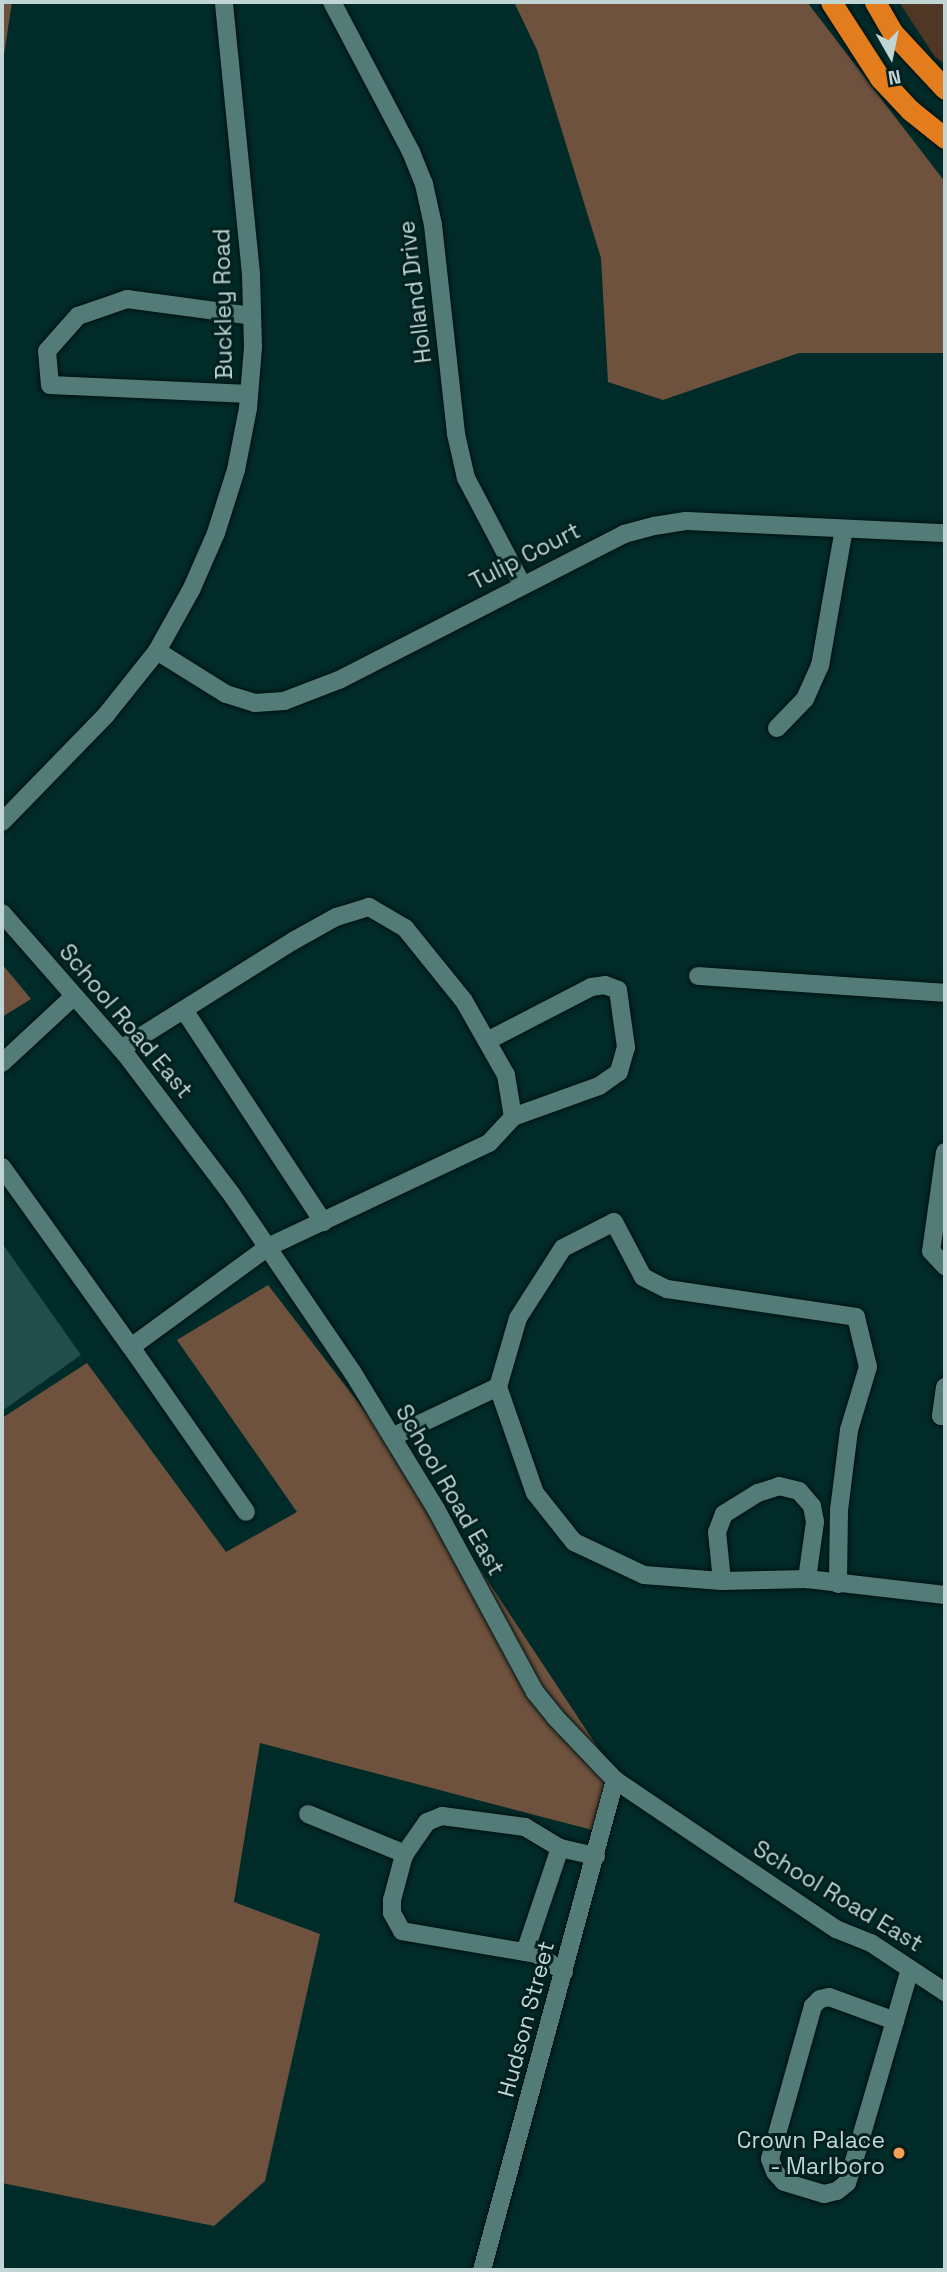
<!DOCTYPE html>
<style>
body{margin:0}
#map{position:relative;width:947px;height:2272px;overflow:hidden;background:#002b29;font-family:"Space Grotesk",sans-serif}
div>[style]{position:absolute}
.green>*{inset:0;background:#503624}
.forest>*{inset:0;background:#6e523e}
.building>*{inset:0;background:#224d4a}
.roads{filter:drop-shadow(0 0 2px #001110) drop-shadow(0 0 2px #001110)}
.minor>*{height:18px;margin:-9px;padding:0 9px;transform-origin:9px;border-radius:9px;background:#537c79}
.highway>*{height:21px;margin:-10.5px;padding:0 10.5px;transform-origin:10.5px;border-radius:10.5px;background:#e27c1d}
.dots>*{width:19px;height:19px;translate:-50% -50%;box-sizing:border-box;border:4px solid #02201e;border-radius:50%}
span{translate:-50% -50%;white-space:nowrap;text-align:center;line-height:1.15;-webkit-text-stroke:6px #02201e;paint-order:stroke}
.street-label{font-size:23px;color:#c1d6d4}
.poi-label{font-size:23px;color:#c1d6d4}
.right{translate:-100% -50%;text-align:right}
.frame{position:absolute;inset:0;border:4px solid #c1d6d4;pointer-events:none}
.north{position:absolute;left:856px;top:21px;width:70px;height:70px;-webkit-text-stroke:5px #02201e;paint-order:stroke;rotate:171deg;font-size:19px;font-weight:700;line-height:28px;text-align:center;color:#c1d6d4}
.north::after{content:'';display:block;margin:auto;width:24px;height:32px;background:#c1d6d4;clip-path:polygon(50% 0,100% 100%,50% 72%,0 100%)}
</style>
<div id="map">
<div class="green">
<div style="clip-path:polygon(899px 2px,945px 2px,945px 64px,935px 57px)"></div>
</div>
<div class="forest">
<div style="clip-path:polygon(2px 2px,12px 2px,2px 68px)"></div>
<div style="clip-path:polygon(514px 2px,807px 2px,945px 182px,945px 353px,799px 353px,663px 400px,608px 382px,601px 258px,537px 50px)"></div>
<div style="clip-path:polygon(2px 964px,31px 999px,2px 1017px)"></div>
<div style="clip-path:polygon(268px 1285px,441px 1510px,624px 1787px,600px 1832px,260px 1743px,234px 1902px,320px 1934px,265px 2181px,214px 2226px,2px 2183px,2px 1418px,87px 1363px,226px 1552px,297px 1512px,177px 1340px)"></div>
</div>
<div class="building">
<div style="clip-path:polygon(2px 1243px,81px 1355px,2px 1411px)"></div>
</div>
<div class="roads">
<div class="minor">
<div style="left:332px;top:2px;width:170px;rotate:62.2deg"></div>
<div style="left:411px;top:152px;width:35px;rotate:68deg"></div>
<div style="left:424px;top:184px;width:42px;rotate:77.6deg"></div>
<div style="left:433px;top:225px;width:210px;rotate:83.7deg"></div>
<div style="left:456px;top:434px;width:45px;rotate:77.2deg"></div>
<div style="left:466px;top:478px;width:120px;rotate:62.2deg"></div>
<div style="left:249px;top:394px;width:199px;rotate:-177.4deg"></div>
<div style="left:50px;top:385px;width:34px;rotate:-95deg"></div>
<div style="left:47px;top:351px;width:47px;rotate:-48.5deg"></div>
<div style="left:78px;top:316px;width:52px;rotate:-19.1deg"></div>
<div style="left:127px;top:299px;width:126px;rotate:7.7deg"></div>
<div style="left:157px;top:651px;width:81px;rotate:31.9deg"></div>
<div style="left:226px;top:694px;width:30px;rotate:17deg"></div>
<div style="left:255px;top:703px;width:29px;rotate:-4deg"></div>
<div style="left:284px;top:701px;width:59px;rotate:-20.9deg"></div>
<div style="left:339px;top:680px;width:320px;rotate:-27.1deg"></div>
<div style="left:624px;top:534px;width:31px;rotate:-15deg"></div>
<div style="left:654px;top:526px;width:32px;rotate:-9deg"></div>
<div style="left:686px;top:521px;width:259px;rotate:2.7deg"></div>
<div style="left:777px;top:728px;width:40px;rotate:-46deg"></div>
<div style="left:805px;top:699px;width:36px;rotate:-66deg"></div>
<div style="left:820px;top:666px;width:139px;rotate:-80.1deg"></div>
<div style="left:2px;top:822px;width:149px;rotate:-45.8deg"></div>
<div style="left:106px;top:715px;width:82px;rotate:-51.4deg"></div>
<div style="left:157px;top:651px;width:72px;rotate:-60.9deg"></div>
<div style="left:192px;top:588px;width:60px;rotate:-66.4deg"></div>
<div style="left:216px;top:533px;width:66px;rotate:-72.4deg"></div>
<div style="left:236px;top:470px;width:63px;rotate:-79deg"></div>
<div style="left:248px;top:408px;width:61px;rotate:-85.3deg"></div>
<div style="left:253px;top:347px;width:73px;rotate:-91.6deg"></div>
<div style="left:251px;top:274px;width:273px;rotate:-95.7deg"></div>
<div style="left:2px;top:913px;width:190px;rotate:48.8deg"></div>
<div style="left:127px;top:1056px;width:174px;rotate:52.9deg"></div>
<div style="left:232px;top:1195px;width:215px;rotate:55.8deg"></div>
<div style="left:353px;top:1373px;width:159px;rotate:58.6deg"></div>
<div style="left:436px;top:1509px;width:208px;rotate:61.6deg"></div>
<div style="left:535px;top:1692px;width:32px;rotate:51deg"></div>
<div style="left:555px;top:1717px;width:87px;rotate:46.4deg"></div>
<div style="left:615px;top:1780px;width:267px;rotate:34deg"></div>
<div style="left:836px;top:1929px;width:38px;rotate:22deg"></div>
<div style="left:871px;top:1943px;width:89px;rotate:33.5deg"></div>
<div style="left:698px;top:976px;width:248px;rotate:3.9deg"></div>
<div style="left:184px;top:1010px;width:254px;rotate:56.7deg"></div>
<div style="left:487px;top:1041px;width:117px;rotate:-27.4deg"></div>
<div style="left:591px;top:987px;width:14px;rotate:-8deg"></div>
<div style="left:605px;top:985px;width:14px;rotate:21deg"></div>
<div style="left:618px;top:990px;width:58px;rotate:82deg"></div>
<div style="left:626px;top:1047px;width:26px;rotate:106deg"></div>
<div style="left:619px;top:1072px;width:24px;rotate:145deg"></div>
<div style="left:599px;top:1086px;width:91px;rotate:160.2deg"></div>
<div style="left:2px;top:1063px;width:98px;rotate:-42.9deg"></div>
<div style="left:945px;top:1152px;width:100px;rotate:98deg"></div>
<div style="left:931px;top:1251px;width:21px;rotate:47deg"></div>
<div style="left:2px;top:1167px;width:221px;rotate:54.4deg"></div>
<div style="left:131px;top:1347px;width:170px;rotate:-36.1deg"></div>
<div style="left:268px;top:1247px;width:244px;rotate:-25.2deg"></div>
<div style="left:489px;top:1143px;width:35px;rotate:-47deg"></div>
<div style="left:513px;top:1117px;width:43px;rotate:-99.5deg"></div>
<div style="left:506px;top:1075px;width:85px;rotate:-119.6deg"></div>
<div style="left:464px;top:1001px;width:94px;rotate:-128.9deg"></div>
<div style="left:405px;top:928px;width:42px;rotate:-149.7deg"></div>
<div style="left:369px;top:907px;width:34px;rotate:163deg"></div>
<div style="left:336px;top:917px;width:49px;rotate:150.8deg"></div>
<div style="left:293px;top:941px;width:203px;rotate:147.9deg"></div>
<div style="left:131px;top:1347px;width:201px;rotate:55.1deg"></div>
<div style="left:498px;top:1387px;width:72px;rotate:-73.8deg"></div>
<div style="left:518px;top:1318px;width:83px;rotate:-57.3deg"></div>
<div style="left:563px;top:1248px;width:57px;rotate:-27deg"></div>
<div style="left:614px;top:1222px;width:62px;rotate:62.2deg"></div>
<div style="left:643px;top:1277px;width:27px;rotate:27deg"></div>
<div style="left:667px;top:1289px;width:191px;rotate:8.4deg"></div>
<div style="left:856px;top:1317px;width:51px;rotate:76.5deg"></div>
<div style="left:868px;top:1367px;width:66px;rotate:106.8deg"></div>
<div style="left:849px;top:1430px;width:81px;rotate:97.1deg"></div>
<div style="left:839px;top:1510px;width:74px;rotate:90.8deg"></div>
<div style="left:945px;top:1387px;width:29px;rotate:98deg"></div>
<div style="left:941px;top:1416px;width:4px"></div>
<div style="left:392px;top:1437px;width:117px;rotate:-25.3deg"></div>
<div style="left:498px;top:1387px;width:112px;rotate:70.8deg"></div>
<div style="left:535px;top:1493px;width:63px;rotate:51.5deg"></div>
<div style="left:574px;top:1542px;width:77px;rotate:25.2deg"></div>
<div style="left:644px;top:1575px;width:78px;rotate:4.4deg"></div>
<div style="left:722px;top:1581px;width:85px;rotate:-1.3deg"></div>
<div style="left:807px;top:1579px;width:139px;rotate:6.6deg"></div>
<div style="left:722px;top:1581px;width:49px;rotate:-95.8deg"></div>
<div style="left:717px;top:1532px;width:19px;rotate:-69deg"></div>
<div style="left:724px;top:1514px;width:40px;rotate:-32deg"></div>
<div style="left:758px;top:1493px;width:22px;rotate:-18deg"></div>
<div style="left:779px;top:1486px;width:21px;rotate:14deg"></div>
<div style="left:799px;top:1491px;width:20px;rotate:49deg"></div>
<div style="left:812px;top:1506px;width:16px;rotate:79deg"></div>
<div style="left:815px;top:1522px;width:58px;rotate:98deg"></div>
<div style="left:308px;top:1814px;width:105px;rotate:22.4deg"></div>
<div style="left:525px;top:1952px;width:110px;rotate:-71.4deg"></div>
<div style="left:564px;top:1972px;width:33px;rotate:-147deg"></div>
<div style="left:536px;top:1954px;width:136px;rotate:-170.3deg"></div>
<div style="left:402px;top:1931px;width:21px;rotate:-119deg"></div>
<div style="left:392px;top:1913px;width:13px;rotate:-90deg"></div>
<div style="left:392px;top:1900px;width:47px;rotate:-75.1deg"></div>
<div style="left:404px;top:1855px;width:40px;rotate:-55.1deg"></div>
<div style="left:427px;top:1822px;width:16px;rotate:-22deg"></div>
<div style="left:442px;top:1816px;width:84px;rotate:7.5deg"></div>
<div style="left:525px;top:1827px;width:41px;rotate:31deg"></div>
<div style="left:560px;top:1848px;width:37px;rotate:13deg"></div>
<div style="left:895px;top:2021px;width:70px;rotate:-160deg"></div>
<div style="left:829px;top:1997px;width:9px;rotate:167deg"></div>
<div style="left:820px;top:1999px;width:10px;rotate:135deg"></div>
<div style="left:813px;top:2006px;width:159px;rotate:105.7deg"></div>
<div style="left:770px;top:2159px;width:14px;rotate:69deg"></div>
<div style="left:775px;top:2172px;width:13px;rotate:48deg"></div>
<div style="left:784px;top:2182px;width:42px;rotate:16.7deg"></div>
<div style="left:824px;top:2194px;width:13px;rotate:-13deg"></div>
<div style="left:837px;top:2191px;width:13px;rotate:-39deg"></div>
<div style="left:847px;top:2183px;width:16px;rotate:-72deg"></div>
<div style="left:852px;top:2168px;width:153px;rotate:-73.7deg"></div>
<div style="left:895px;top:2021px;width:54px;rotate:-73.9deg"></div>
<div style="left:482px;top:2270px;width:508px;rotate:-74.81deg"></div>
</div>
<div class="highway">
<div style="left:831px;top:2px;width:90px;rotate:57.2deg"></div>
<div style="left:880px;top:78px;width:44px;rotate:46.8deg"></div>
<div style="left:910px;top:110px;width:45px;rotate:38.7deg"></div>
<div style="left:875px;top:2px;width:36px;rotate:60deg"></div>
<div style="left:893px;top:33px;width:76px;rotate:47.1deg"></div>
</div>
</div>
<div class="dots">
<div style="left:899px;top:2153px;background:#fc9d54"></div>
</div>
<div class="street-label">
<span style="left:415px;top:292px;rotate:-97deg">Holland Drive</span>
<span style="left:223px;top:304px;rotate:-91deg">Buckley Road</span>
<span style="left:525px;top:556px;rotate:-27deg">Tulip Court</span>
<span style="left:126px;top:1021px;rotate:50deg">School Road East</span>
<span style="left:450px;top:1490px;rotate:60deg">School Road East</span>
<span style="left:838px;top:1896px;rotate:31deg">School Road East</span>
<span style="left:526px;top:2019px;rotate:-75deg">Hudson Street</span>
</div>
<div class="poi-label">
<span class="right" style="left:885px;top:2153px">Crown Palace<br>- Marlboro</span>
</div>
<div class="frame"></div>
<div class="north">N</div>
</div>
